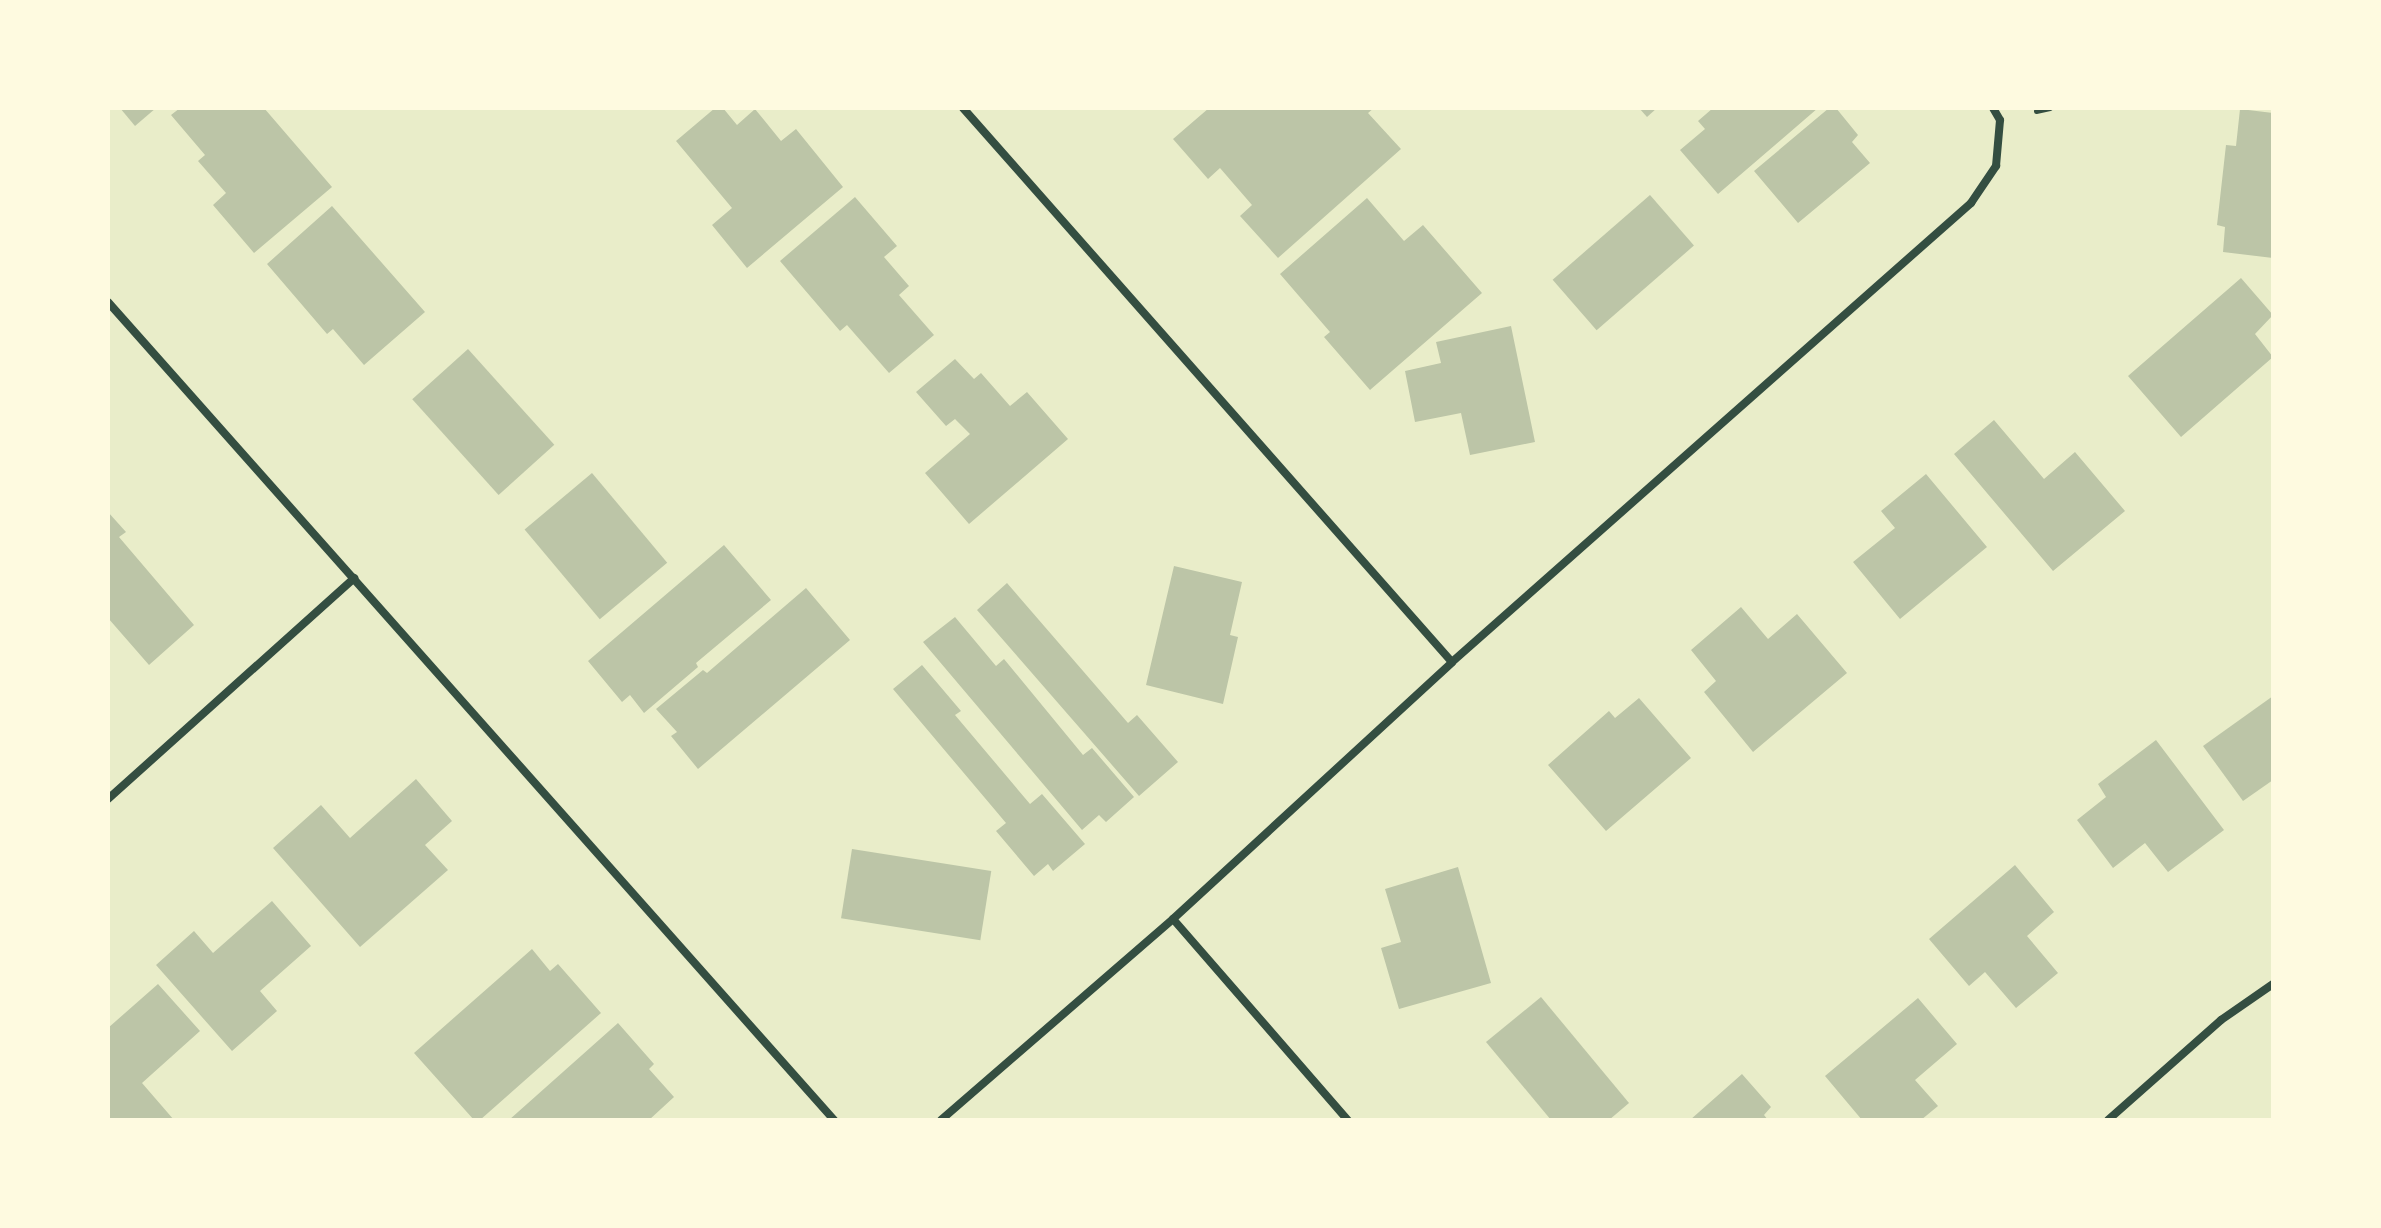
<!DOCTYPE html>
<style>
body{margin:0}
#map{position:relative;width:2381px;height:1228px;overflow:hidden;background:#e9edc9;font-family:"IBM Plex Sans",sans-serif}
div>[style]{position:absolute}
.building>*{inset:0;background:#bcc5a7;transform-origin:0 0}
.path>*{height:5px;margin:-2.5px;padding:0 2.5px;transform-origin:2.5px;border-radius:2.5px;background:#344e41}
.minor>*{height:8px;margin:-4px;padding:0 4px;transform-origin:4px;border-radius:4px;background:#344e41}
span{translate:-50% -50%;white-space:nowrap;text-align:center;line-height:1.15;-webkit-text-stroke:7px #fefae0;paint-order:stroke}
.frame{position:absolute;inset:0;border:110px solid #fefae0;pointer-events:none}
</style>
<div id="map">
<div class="building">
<div style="clip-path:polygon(120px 108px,156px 108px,135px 126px)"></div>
<div style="clip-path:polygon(180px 108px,264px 108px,332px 187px,254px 253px,213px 205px,226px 193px,198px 161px,205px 155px,171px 115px)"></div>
<div style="clip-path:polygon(715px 108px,723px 108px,737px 125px,755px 109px,781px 141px,796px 129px,843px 187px,747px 268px,712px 225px,732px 208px,676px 141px)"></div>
<div style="clip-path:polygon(1209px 108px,1374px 108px,1368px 113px,1401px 149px,1278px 258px,1240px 216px,1252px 205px,1220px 168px,1208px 179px,1173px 139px)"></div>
<div style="clip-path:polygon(1639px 108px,1657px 108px,1647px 117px)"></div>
<div style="clip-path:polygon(1713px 108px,1818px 108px,1718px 194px,1680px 150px,1705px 129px,1698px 121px)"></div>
<div style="clip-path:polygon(1829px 108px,1836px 108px,1858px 135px,1852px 142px,1870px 163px,1798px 223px,1754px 171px)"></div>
<div style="clip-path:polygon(2240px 109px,2273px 113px,2273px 258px,2223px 252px,2225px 227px,2217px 225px,2226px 145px,2236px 146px)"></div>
<div style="left:1650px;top:195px;width:67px;height:129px;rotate:49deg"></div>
<div style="clip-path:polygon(855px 197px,897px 246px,884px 257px,909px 286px,899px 295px,934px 335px,889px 373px,847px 325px,840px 331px,780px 261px)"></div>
<div style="clip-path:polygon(1367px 198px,1404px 241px,1423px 225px,1482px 293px,1370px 390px,1324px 337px,1330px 332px,1280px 274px)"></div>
<div style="clip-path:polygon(332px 206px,425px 312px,364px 365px,333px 329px,327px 334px,267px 264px)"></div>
<div style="clip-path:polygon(2241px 278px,2273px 315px,2255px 334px,2273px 357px,2181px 437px,2128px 376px)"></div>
<div style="clip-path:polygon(1511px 326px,1535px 442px,1470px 455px,1461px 413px,1415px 422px,1405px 371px,1441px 363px,1436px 342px)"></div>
<div style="left:468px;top:349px;width:129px;height:75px;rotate:48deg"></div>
<div style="clip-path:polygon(955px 359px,974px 379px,981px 373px,1010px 406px,1027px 392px,1068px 439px,969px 524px,925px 473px,970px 434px,955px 419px,946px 426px,916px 392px)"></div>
<div style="clip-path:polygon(1994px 420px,2044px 479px,2075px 452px,2125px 511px,2053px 571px,1954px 454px)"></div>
<div style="left:592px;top:473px;width:117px;height:88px;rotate:50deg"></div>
<div style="clip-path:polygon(1926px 474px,1987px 547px,1900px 619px,1853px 562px,1895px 528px,1881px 511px)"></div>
<div style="clip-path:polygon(108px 512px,126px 532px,119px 537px,194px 625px,149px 665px,108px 618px)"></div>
<div style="clip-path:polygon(724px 545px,771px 600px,696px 663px,698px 667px,644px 713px,630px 695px,622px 702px,588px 661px)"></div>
<div style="clip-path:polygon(1174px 566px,1242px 582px,1230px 635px,1238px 637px,1223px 704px,1146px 685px)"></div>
<div style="clip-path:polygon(1007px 583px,1128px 723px,1137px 715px,1178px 762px,1139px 796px,977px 610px)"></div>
<div style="clip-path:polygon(806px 588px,850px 640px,698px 769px,671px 736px,677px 732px,656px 709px,703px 670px,707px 673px)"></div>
<div style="clip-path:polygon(1741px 607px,1768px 639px,1797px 614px,1847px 673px,1753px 752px,1704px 692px,1716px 681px,1691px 650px)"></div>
<div style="clip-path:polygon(955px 617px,996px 666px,1004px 659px,1083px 755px,1092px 748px,1134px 797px,1106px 822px,1099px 815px,1082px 830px,923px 642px)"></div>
<div style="clip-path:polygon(922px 665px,961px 711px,955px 715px,1030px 804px,1042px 794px,1085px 844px,1053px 871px,1048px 864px,1034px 876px,996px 831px,1006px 823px,893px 689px)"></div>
<div style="clip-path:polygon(2273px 696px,2273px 780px,2243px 801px,2203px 746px)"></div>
<div style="clip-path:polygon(1639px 698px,1691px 758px,1606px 831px,1548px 765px,1609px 711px,1615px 718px)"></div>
<div style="clip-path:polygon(2156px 740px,2224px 830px,2168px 872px,2145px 843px,2113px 868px,2077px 820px,2106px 797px,2098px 784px)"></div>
<div style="clip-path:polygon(416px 779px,452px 821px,425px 845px,448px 870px,360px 947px,273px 848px,321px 805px,350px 838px)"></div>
<div style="left:852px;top:849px;width:141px;height:70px;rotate:9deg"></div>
<div style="clip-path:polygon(2015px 865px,2054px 912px,2027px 936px,2058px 973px,2016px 1008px,1985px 972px,1969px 986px,1929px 939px)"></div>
<div style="clip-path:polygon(1458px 867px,1491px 983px,1399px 1009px,1381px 948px,1401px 942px,1385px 889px)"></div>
<div style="clip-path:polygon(272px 901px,311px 946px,260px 991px,277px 1011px,232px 1051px,156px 965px,194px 931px,213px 953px)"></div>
<div style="clip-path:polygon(532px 949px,550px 971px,558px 964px,601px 1013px,480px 1120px,474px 1120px,414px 1053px)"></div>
<div style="clip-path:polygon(158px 984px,200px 1031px,142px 1083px,174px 1120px,108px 1120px,108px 1028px)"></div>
<div style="clip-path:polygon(1541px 997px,1629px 1103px,1609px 1120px,1551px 1120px,1486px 1042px)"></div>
<div style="clip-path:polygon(1918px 998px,1957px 1044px,1915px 1080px,1938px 1106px,1921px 1120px,1862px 1120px,1825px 1076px)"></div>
<div style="clip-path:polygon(618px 1023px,654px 1064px,649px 1069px,674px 1097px,649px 1120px,509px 1120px)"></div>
<div style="clip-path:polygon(1742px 1074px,1771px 1107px,1764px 1115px,1768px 1120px,1690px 1120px)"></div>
</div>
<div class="path">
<div style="left:2036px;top:111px;width:14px;rotate:-12deg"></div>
</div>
<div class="minor">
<div style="left:963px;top:108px;width:739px;rotate:48.57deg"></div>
<div style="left:108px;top:302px;width:1094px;rotate:48.41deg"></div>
<div style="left:108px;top:799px;width:331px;rotate:-41.9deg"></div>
<div style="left:1173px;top:919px;width:267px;rotate:49deg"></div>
<div style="left:941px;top:1120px;width:307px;rotate:-40.9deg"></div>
<div style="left:1173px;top:919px;width:379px;rotate:-42.6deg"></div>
<div style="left:1452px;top:662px;width:693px;rotate:-41.49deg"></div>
<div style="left:1971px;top:203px;width:45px;rotate:-56deg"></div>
<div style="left:1996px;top:166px;width:46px;rotate:-85deg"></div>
<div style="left:2000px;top:120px;width:14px;rotate:-120deg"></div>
<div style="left:2108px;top:1120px;width:151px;rotate:-41.5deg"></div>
<div style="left:2221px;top:1020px;width:63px;rotate:-34.7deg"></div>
</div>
<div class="frame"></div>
</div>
